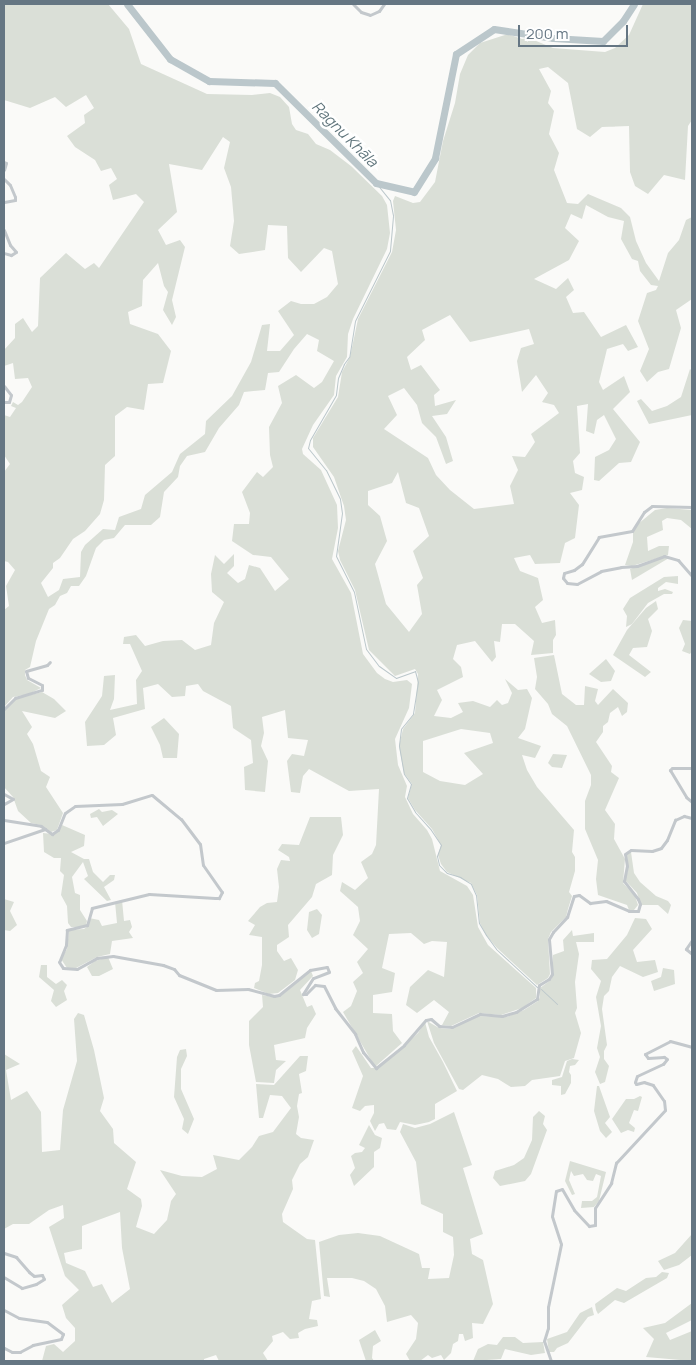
<!DOCTYPE html>
<meta charset="utf-8">
<style>
body{margin:0}
#map{position:relative;width:696px;height:1365px;overflow:hidden;background:#fafaf8;font-family:Manrope,sans-serif}
div>[style]{position:absolute}
.green>*{inset:0;background:#dadfd7}
.stream>*{height:1px;margin:-0.5px;padding:0 0.5px;transform-origin:0.5px;border-radius:0.5px;background:#bbc7cb}
.river>*{height:7px;margin:-3.5px;padding:0 3.5px;transform-origin:3.5px;border-radius:3.5px;background:#bbc7cb}
.minor>*{height:3px;margin:-1.5px;padding:0 1.5px;transform-origin:1.5px;border-radius:1.5px;background:#c3c8cc}
span{translate:-50% -50%;white-space:nowrap;text-align:center;line-height:1.15;-webkit-text-stroke:5px #fff;paint-order:stroke}
.water-label{font-size:15px;color:#60757c;font-style:italic}
.frame{position:absolute;inset:0;border:5px solid #657683;pointer-events:none}
.scale{position:absolute;left:518px;top:25px;width:110px;height:22px;box-sizing:border-box;border:2px solid #657683;border-top:0;padding-left:6px;font-size:15px;line-height:18px;white-space:nowrap;color:#657683;-webkit-text-stroke:4px #fff;paint-order:stroke}
</style>
<div id="map">
<div class="green">
<div style="clip-path:polygon(evenodd,4px 4px,108px 4px,129px 29px,141px 64px,207px 94px,252px 95px,270px 93px,280px 97px,289px 107px,292px 124px,296px 130px,308px 134px,316px 144px,330px 150px,351px 166px,382px 196px,387px 205px,390px 233px,387px 249px,353px 319px,348px 334px,347px 357px,336px 376px,334px 395px,313px 425px,302px 449px,303px 454px,321px 470px,337px 505px,338px 528px,332px 559px,351px 593px,363px 654px,377px 673px,385px 679px,393px 682px,407px 680px,412px 684px,409px 708px,395px 739px,398px 765px,407px 786px,405px 797px,413px 814px,427px 830px,432px 839px,440px 871px,467px 886px,473px 895px,478px 927px,488px 945px,536px 988px,536px 998px,522px 1008px,501px 1015px,479px 1013px,451px 1026px,442px 1025px,449px 1012px,434px 1000px,417px 1013px,406px 1005px,410px 987px,428px 970px,444px 977px,447px 942px,432px 941px,424px 944px,411px 933px,389px 934px,382px 968px,395px 973px,392px 992px,373px 995px,373px 1013px,392px 1014px,393px 1031px,402px 1043px,375px 1067px,343px 1012px,351px 1006px,357px 991px,353px 982px,363px 973px,357px 962px,368px 949px,353px 935px,360px 921px,358px 907px,340px 891px,342px 882px,355px 890px,368px 878px,361px 862px,372px 854px,376px 845px,379px 789px,349px 791px,309px 769px,303px 776px,300px 793px,291px 792px,287px 761px,292px 754px,304px 756px,308px 740px,288px 738px,285px 710px,262px 717px,264px 733px,261px 746px,268px 761px,265px 792px,245px 790px,244px 767px,253px 763px,251px 740px,233px 728px,231px 706px,203px 691px,198px 684px,186px 686px,185px 696px,172px 697px,158px 684px,143px 688px,145px 709px,113px 718px,116px 735px,104px 745px,87px 746px,85px 722px,102px 696px,104px 676px,115px 675px,114px 699px,110px 710px,137px 704px,136px 680px,142px 671px,130px 644px,123px 644px,124px 637px,136px 635px,145px 646px,163px 641px,182px 640px,195px 650px,211px 645px,214px 623px,224px 602px,212px 592px,211px 574px,215px 555px,224px 564px,234px 554px,234px 566px,227px 573px,238px 583px,245px 579px,249px 565px,260px 568px,275px 591px,289px 579px,271px 557px,253px 555px,232px 541px,234px 524px,249px 524px,250px 513px,242px 492px,257px 472px,263px 477px,273px 467px,270px 455px,269px 427px,282px 403px,278px 386px,296px 375px,314px 388px,322px 382px,334px 361px,317px 351px,319px 340px,307px 334px,294px 349px,279px 372px,268px 373px,265px 390px,244px 392px,239px 405px,219px 428px,205px 452px,187px 456px,180px 466px,178px 477px,164px 492px,160px 517px,151px 525px,125px 525px,114px 538px,104px 540px,96px 548px,86px 576px,79px 586px,71px 586px,67px 593px,60px 596px,55px 605px,49px 609px,36px 641px,30px 667px,25px 670px,25px 675px,27px 680px,41px 688px,29px 694px,13px 697px,4px 707px,4px 610px,9px 606px,6px 586px,15px 570px,8px 562px,4px 561px,4px 472px,10px 464px,4px 455px,4px 415px,10px 417px,16px 408px,11px 406px,13px 402px,18px 405px,22px 402px,32px 387px,28px 378px,15px 379px,13px 363px,4px 366px,4px 350px,15px 338px,15px 324px,23px 318px,32px 332px,38px 326px,40px 278px,66px 253px,85px 269px,94px 263px,99px 268px,144px 202px,136px 194px,113px 200px,109px 185px,117px 179px,111px 168px,101px 171px,95px 160px,75px 147px,67px 136px,85px 123px,84px 115px,94px 108px,86px 95px,66px 107px,55px 97px,30px 108px,4px 100px,4px 4px,223px 137px,230px 142px,224px 168px,231px 187px,234px 221px,230px 246px,239px 254px,265px 250px,268px 225px,287px 226px,288px 258px,301px 272px,324px 248px,332px 251px,338px 284px,327px 297px,314px 304px,301px 304px,291px 301px,278px 311px,294px 335px,280px 351px,267px 351px,270px 324px,262px 325px,251px 362px,232px 396px,206px 421px,205px 434px,180px 454px,172px 472px,145px 495px,141px 509px,119px 517px,115px 530px,103px 529px,85px 545px,81px 552px,80px 577px,63px 579px,59px 590px,48px 597px,41px 583px,53px 568px,53px 563px,60px 558px,73px 539px,85px 531px,100px 514px,104px 500px,105px 465px,115px 456px,115px 416px,127px 407px,144px 410px,148px 384px,163px 383px,171px 351px,158px 334px,130px 324px,128px 312px,142px 306px,143px 280px,158px 263px,164px 286px,168px 292px,163px 310px,172px 325px,176px 317px,172px 300px,185px 247px,180px 240px,166px 245px,158px 230px,177px 212px,169px 164px,202px 170px,223px 137px)"></div>
<div style="clip-path:polygon(evenodd,643px 4px,692px 4px,692px 120px,688px 126px,685px 180px,664px 175px,648px 194px,635px 186px,630px 172px,629px 126px,602px 127px,590px 137px,577px 129px,568px 83px,548px 67px,539px 69px,551px 91px,548px 103px,554px 111px,549px 134px,559px 153px,554px 170px,567px 203px,578px 204px,588px 194px,621px 208px,630px 217px,636px 241px,646px 263px,659px 281px,668px 253px,679px 240px,686px 220px,692px 217px,692px 299px,676px 310px,681px 328px,669px 369px,658px 372px,647px 382px,640px 371px,649px 349px,638px 321px,647px 293px,656px 290px,658px 286px,651px 285px,640px 271px,638px 261px,632px 259px,621px 239px,624px 221px,608px 217px,586px 205px,582px 219px,571px 214px,565px 228px,579px 241px,569px 260px,534px 279px,556px 289px,568px 278px,574px 290px,566px 297px,573px 313px,584px 312px,601px 337px,626px 325px,638px 347px,628px 351px,623px 344px,607px 349px,599px 382px,603px 390px,624px 376px,630px 392px,613px 409px,640px 442px,631px 462px,619px 463px,599px 481px,594px 480px,595px 457px,609px 450px,616px 439px,604px 415px,597px 420px,594px 434px,586px 431px,588px 404px,577px 406px,580px 453px,573px 461px,575px 473px,584px 477px,582px 490px,570px 493px,579px 505px,575px 538px,565px 543px,560px 563px,535px 564px,530px 555px,514px 558px,520px 571px,538px 578px,543px 600px,535px 607px,542px 623px,555px 620px,556px 635px,553px 640px,553px 653px,531px 655px,534px 641px,515px 624px,502px 624px,500px 642px,494px 641px,496px 657px,492px 662px,475px 641px,457px 645px,453px 659px,461px 667px,463px 677px,437px 690px,442px 700px,434px 716px,451px 718px,463px 712px,458px 703px,473px 701px,490px 707px,497px 700px,502px 705px,508px 703px,512px 693px,505px 679px,518px 690px,527px 689px,532px 698px,525px 729px,518px 738px,541px 746px,535px 758px,522px 755px,527px 770px,537px 787px,574px 830px,572px 852px,575px 857px,575px 871px,569px 892px,572px 896px,568px 909px,566px 917px,551px 932px,548px 939px,550px 974px,548px 978px,537px 985px,497px 948px,486px 935px,480px 923px,477px 895px,471px 883px,447px 872px,441px 864px,438px 855px,441px 845px,432px 829px,415px 810px,408px 798px,412px 784px,404px 773px,399px 746px,403px 729px,415px 713px,418px 674px,415px 669px,395px 676px,369px 650px,355px 590px,340px 560px,338px 551px,346px 520px,344px 506px,334px 477px,313px 447px,313px 438px,338px 397px,342px 372px,350px 357px,358px 319px,392px 252px,396px 230px,393px 201px,395px 196px,413px 203px,420px 202px,435px 182px,443px 141px,455px 103px,460px 74px,468px 55px,480px 43px,508px 34px,522px 39px,529px 38px,553px 48px,605px 52px,615px 48px,629px 35px,643px 4px,450px 315px,470px 342px,529px 329px,534px 344px,521px 348px,517px 361px,522px 392px,536px 375px,548px 393px,542px 402px,554px 405px,559px 413px,531px 434px,535px 442px,525px 457px,512px 456px,518px 470px,510px 486px,514px 504px,474px 509px,450px 490px,436px 475px,428px 458px,384px 429px,397px 415px,388px 396px,404px 388px,417px 405px,422px 423px,436px 437px,446px 464px,453px 461px,446px 437px,432px 416px,447px 414px,456px 400px,435px 406px,434px 395px,440px 390px,421px 365px,411px 370px,407px 357px,425px 340px,422px 330px,450px 315px,643px 4px,398px 472px,406px 503px,419px 508px,429px 536px,413px 551px,423px 578px,417px 585px,422px 614px,409px 632px,386px 604px,375px 564px,387px 541px,380px 516px,368px 505px,368px 491px,392px 483px,398px 472px,643px 4px,461px 729px,490px 733px,493px 743px,464px 753px,483px 774px,465px 785px,440px 781px,423px 772px,423px 741px,461px 729px)"></div>
<div style="clip-path:polygon(690px 369px,692px 371px,692px 415px,649px 424px,637px 401px,641px 399px,652px 411px,667px 406px,681px 397px)"></div>
<div style="clip-path:polygon(667px 508px,692px 510px,692px 529px,681px 520px,667px 518px,662px 521px,663px 530px,647px 537px,648px 551px,659px 546px,669px 546px,668px 555px,632px 566px,625px 565px,633px 542px,633px 532px,638px 524px,655px 510px)"></div>
<div style="clip-path:polygon(664px 557px,669px 558px,632px 580px,630px 569px)"></div>
<div style="clip-path:polygon(678px 576px,678px 584px,666px 582px,658px 588px,658px 591px,665px 589px,673px 592px,672px 594px,664px 594px,648px 603px,632px 624px,626px 627px,627px 616px,623px 609px,630px 598px,664px 577px)"></div>
<div style="clip-path:polygon(656px 601px,658px 609px,648px 619px,652px 631px,647px 647px,633px 648px,629px 655px,651px 672px,645px 677px,613px 655px,627px 630px,646px 608px)"></div>
<div style="clip-path:polygon(683px 620px,692px 621px,692px 651px,690px 654px,682px 651px,685px 644px,679px 628px)"></div>
<div style="clip-path:polygon(554px 655px,562px 694px,576px 705px,584px 705px,585px 686px,598px 689px,595px 701px,598px 705px,613px 689px,628px 703px,627px 712px,622px 716px,618px 707px,610px 713px,608px 722px,603px 726px,603px 732px,596px 742px,612px 766px,611px 772px,619px 778px,605px 810px,615px 824px,614px 839px,625px 859px,623px 883px,635px 896px,638px 905px,634px 910px,629px 910px,627px 905px,598px 895px,596px 879px,598px 860px,585px 829px,585px 801px,591px 785px,591px 775px,567px 726px,552px 714px,548px 704px,535px 689px,537px 677px,534px 658px)"></div>
<div style="clip-path:polygon(606px 659px,615px 671px,611px 681px,601px 682px,589px 674px)"></div>
<div style="clip-path:polygon(42px 692px,54px 699px,66px 711px,55px 718px,22px 711px,32px 727px,27px 734px,33px 744px,41px 771px,50px 777px,46px 787px,63px 813px,57px 830px,51px 832px,41px 825px,31px 823px,18px 811px,13px 797px,4px 787px,4px 710px,15px 699px)"></div>
<div style="clip-path:polygon(164px 718px,179px 734px,177px 758px,163px 758px,160px 745px,151px 727px)"></div>
<div style="clip-path:polygon(553px 754px,567px 755px,562px 768px,552px 767px,548px 763px)"></div>
<div style="clip-path:polygon(99px 809px,102px 812px,112px 810px,118px 814px,103px 826px,97px 817px,91px 818px,90px 814px)"></div>
<div style="clip-path:polygon(310px 817px,341px 817px,343px 835px,333px 855px,332px 875px,316px 884px,312px 897px,288px 925px,289px 937px,277px 945px,277px 951px,284px 961px,291px 958px,298px 970px,295px 980px,278px 993px,269px 994px,254px 988px,255px 983px,259px 981px,262px 965px,262px 937px,249px 935px,255px 925px,248px 921px,260px 907px,267px 903px,277px 902px,279px 887px,277px 869px,281px 860px,290px 861px,289px 857px,278px 850px,282px 844px,299px 845px)"></div>
<div style="clip-path:polygon(62px 825px,85px 835px,84px 846px,71px 852px,84px 859px,89px 859px,93px 872px,103px 882px,110px 875px,115px 875px,114px 880px,104px 887px,111px 900px,107px 901px,84px 879px,88px 876px,83px 862px,72px 877px,75px 893px,80px 895px,80px 910px,87px 921px,86px 925px,79px 927px,71px 927px,68px 923px,67px 906px,61px 895px,64px 875px,60px 871px,61px 858px,54px 858px,44px 852px,43px 833px,53px 834px,59px 831px)"></div>
<div style="clip-path:polygon(631px 852px,634px 873px,640px 882px,656px 896px,668px 901px,671px 905px,668px 914px,658px 905px,641px 905px,637px 893px,625px 880px,628px 870px,627px 854px)"></div>
<div style="clip-path:polygon(4px 899px,14px 902px,10px 911px,17px 925px,10px 931px,4px 930px)"></div>
<div style="clip-path:polygon(122px 900px,124px 921px,130px 920px,132px 927px,129px 932px,133px 938px,112px 941px,110px 954px,97px 957px,76px 968px,67px 968px,61px 959px,67px 949px,69px 930px,84px 929px,88px 926px,89px 918px,99px 920px,102px 926px,117px 923px,115px 902px)"></div>
<div style="clip-path:polygon(317px 909px,322px 915px,319px 934px,312px 938px,307px 930px,309px 912px)"></div>
<div style="clip-path:polygon(635px 918px,646px 919px,652px 929px,633px 950px,637px 962px,655px 960px,658px 972px,643px 977px,620px 966px,612px 977px,609px 991px,604px 996px,602px 1009px,607px 1045px,604px 1051px,604px 1059px,609px 1066px,605px 1082px,600px 1084px,595px 1072px,600px 1057px,597px 1048px,601px 1026px,596px 997px,601px 981px,591px 969px,592px 960px,607px 959px,627px 935px)"></div>
<div style="clip-path:polygon(572px 930px,573px 936px,594px 933px,594px 942px,576px 942px,579px 954px,575px 982px,577px 1008px,575px 1013px,581px 1033px,574px 1058px,565px 1061px,560px 1076px,532px 1080px,525px 1086px,511px 1087px,498px 1079px,482px 1075px,463px 1090px,459px 1089px,434px 1043px,427px 1021px,439px 1028px,450px 1029px,478px 1016px,507px 1017px,524px 1010px,538px 1001px,540px 997px,540px 988px,552px 979px,553px 955px,564px 951px,563px 940px)"></div>
<div style="clip-path:polygon(108px 957px,113px 969px,99px 976px,92px 976px,87px 967px,95px 961px)"></div>
<div style="clip-path:polygon(41px 965px,47px 965px,47px 977px,56px 984px,62px 980px,67px 985px,64px 991px,67px 1000px,56px 1007px,51px 1001px,54px 990px,39px 977px)"></div>
<div style="clip-path:polygon(663px 968px,674px 970px,675px 984px,654px 991px,651px 981px,661px 977px)"></div>
<div style="clip-path:polygon(311px 971px,313px 976px,300px 990px,307px 1007px,312px 1005px,316px 1014px,307px 1028px,305px 1038px,274px 1045px,276px 1060px,286px 1061px,276px 1070px,274px 1083px,256px 1082px,249px 1045px,249px 1021px,263px 1007px,262px 995px,273px 997px,282px 995px)"></div>
<div style="clip-path:polygon(evenodd,78px 1013px,84px 1015px,94px 1050px,104px 1098px,100px 1111px,113px 1129px,114px 1143px,136px 1162px,127px 1189px,141px 1199px,142px 1206px,136px 1227px,154px 1234px,167px 1220px,171px 1201px,176px 1194px,160px 1170px,182px 1176px,202px 1177px,217px 1169px,213px 1155px,239px 1160px,252px 1147px,259px 1136px,273px 1132px,291px 1108px,282px 1096px,270px 1095px,263px 1118px,259px 1118px,256px 1084px,274px 1085px,300px 1056px,308px 1056px,306px 1071px,299px 1074px,302px 1093px,299px 1094px,297px 1106px,299px 1117px,296px 1134px,301px 1138px,314px 1140px,308px 1157px,300px 1164px,292px 1180px,293px 1189px,282px 1214px,283px 1222px,307px 1239px,315px 1240px,321px 1299px,312px 1301px,309px 1319px,317px 1320px,318px 1326px,305px 1329px,298px 1333px,299px 1338px,290px 1339px,283px 1332px,272px 1336px,273px 1341px,263px 1353px,268px 1361px,219px 1361px,216px 1355px,204px 1359px,204px 1361px,42px 1361px,46px 1346px,54px 1344px,63px 1352px,75px 1341px,75px 1328px,66px 1318px,62px 1305px,79px 1290px,65px 1276px,49px 1227px,64px 1218px,63px 1205px,49px 1210px,29px 1224px,13px 1224px,4px 1229px,4px 1054px,20px 1064px,6px 1070px,11px 1100px,27px 1091px,41px 1112px,42px 1152px,60px 1150px,63px 1110px,77px 1061px,74px 1019px,78px 1013px,120px 1212px,122px 1248px,130px 1289px,112px 1303px,102px 1284px,93px 1287px,85px 1271px,66px 1263px,64px 1253px,82px 1249px,82px 1226px,120px 1212px)"></div>
<div style="clip-path:polygon(425px 1022px,429px 1037px,443px 1062px,457px 1091px,435px 1104px,435px 1119px,429px 1122px,415px 1125px,400px 1122px,396px 1130px,387px 1129px,384px 1123px,379px 1124px,375px 1131px,370px 1121px,374px 1113px,374px 1105px,365px 1106px,360px 1111px,352px 1108px,363px 1076px,352px 1051px,356px 1046px,371px 1068px,379px 1068px,418px 1033px)"></div>
<div style="clip-path:polygon(186px 1049px,187px 1056px,181px 1069px,181px 1089px,194px 1119px,188px 1134px,182px 1129px,184px 1119px,174px 1097px,177px 1057px,180px 1050px)"></div>
<div style="clip-path:polygon(572px 1059px,579px 1060px,575px 1065px,570px 1066px,569px 1072px,571px 1075px,571px 1083px,565px 1094px,561px 1095px,561px 1086px,552px 1085px,552px 1080px,562px 1077px,567px 1061px)"></div>
<div style="clip-path:polygon(597px 1086px,599px 1086px,610px 1117px,605px 1123px,612px 1132px,606px 1138px,600px 1131px,594px 1111px)"></div>
<div style="clip-path:polygon(640px 1096px,642px 1097px,638px 1111px,634px 1110px,629px 1123px,635px 1128px,634px 1132px,628px 1130px,621px 1133px,612px 1119px,626px 1099px,634px 1099px)"></div>
<div style="clip-path:polygon(539px 1111px,545px 1116px,543px 1124px,547px 1130px,531px 1174px,525px 1181px,500px 1186px,493px 1178px,495px 1171px,514px 1165px,524px 1158px,532px 1140px,533px 1117px)"></div>
<div style="clip-path:polygon(454px 1112px,472px 1165px,463px 1168px,483px 1234px,470px 1239px,472px 1254px,483px 1260px,493px 1304px,483px 1324px,472px 1323px,473px 1338px,465px 1341px,463px 1334px,459px 1334px,458px 1341px,453px 1344px,451px 1353px,444px 1360px,441px 1355px,432px 1358px,428px 1355px,420px 1361px,410px 1361px,406px 1354px,416px 1339px,418px 1323px,411px 1315px,387px 1322px,385px 1306px,376px 1289px,364px 1281px,352px 1278px,327px 1278px,330px 1297px,324px 1296px,319px 1242px,339px 1235px,358px 1233px,380px 1236px,419px 1254px,422px 1268px,430px 1268px,428px 1279px,449px 1278px,454px 1255px,453px 1237px,443px 1232px,443px 1214px,421px 1204px,416px 1162px,400px 1132px,403px 1124px,415px 1128px,430px 1124px)"></div>
<div style="clip-path:polygon(369px 1125px,375px 1135px,382px 1138px,380px 1148px,374px 1152px,374px 1167px,354px 1186px,350px 1175px,355px 1168px,351px 1156px,355px 1153px,362px 1152px,365px 1148px,359px 1145px)"></div>
<div style="clip-path:polygon(570px 1161px,606px 1172px,599px 1201px,594px 1207px,581px 1208px,582px 1201px,592px 1201px,597px 1197px,601px 1176px,596px 1174px,593px 1181px,587px 1180px,583px 1174px,574px 1176px,571px 1171px,569px 1180px,575px 1194px,572px 1195px,565px 1181px)"></div>
<div style="clip-path:polygon(692px 1234px,692px 1255px,679px 1265px,664px 1270px,658px 1261px,675px 1253px)"></div>
<div style="clip-path:polygon(662px 1272px,669px 1273px,667px 1278px,624px 1303px,615px 1300px,598px 1314px,596px 1310px,595px 1304px,617px 1288px,626px 1291px,646px 1278px,656px 1277px)"></div>
<div style="clip-path:polygon(692px 1303px,692px 1320px,666px 1333px,670px 1340px,692px 1331px,692px 1361px,646px 1357px,654px 1339px,643px 1328px,665px 1323px)"></div>
<div style="clip-path:polygon(592px 1307px,594px 1315px,588px 1317px,568px 1343px,557px 1348px,554px 1352px,549px 1352px,547px 1339px,567px 1332px,580px 1313px)"></div>
<div style="clip-path:polygon(375px 1330px,381px 1341px,373px 1346px,372px 1358px,374px 1361px,366px 1361px,359px 1340px)"></div>
<div style="clip-path:polygon(503px 1337px,515px 1337px,523px 1343px,543px 1342px,545px 1353px,531px 1355px,505px 1349px,501px 1359px,473px 1361px,478px 1349px,488px 1344px,497px 1345px)"></div>
</div>
<div class="stream">
<div style="left:376px;top:183px;width:22px;rotate:51deg"></div>
<div style="left:390px;top:200px;width:16px;rotate:79deg"></div>
<div style="left:393px;top:216px;width:35px;rotate:95deg"></div>
<div style="left:390px;top:251px;width:78px;rotate:116.6deg"></div>
<div style="left:355px;top:321px;width:36px;rotate:99deg"></div>
<div style="left:349px;top:357px;width:9px;rotate:126deg"></div>
<div style="left:344px;top:364px;width:15px;rotate:113deg"></div>
<div style="left:338px;top:378px;width:17px;rotate:97deg"></div>
<div style="left:336px;top:395px;width:52px;rotate:120deg"></div>
<div style="left:310px;top:440px;width:8px;rotate:104deg"></div>
<div style="left:308px;top:448px;width:28px;rotate:51deg"></div>
<div style="left:326px;top:470px;width:32px;rotate:64deg"></div>
<div style="left:340px;top:499px;width:14px;rotate:82deg"></div>
<div style="left:342px;top:513px;width:43px;rotate:97.9deg"></div>
<div style="left:336px;top:556px;width:40px;rotate:63.4deg"></div>
<div style="left:354px;top:592px;width:58px;rotate:78.1deg"></div>
<div style="left:366px;top:649px;width:21px;rotate:53deg"></div>
<div style="left:379px;top:666px;width:21px;rotate:35deg"></div>
<div style="left:396px;top:678px;width:20px;rotate:-20deg"></div>
<div style="left:415px;top:671px;width:11px;rotate:75deg"></div>
<div style="left:418px;top:682px;width:32px;rotate:99deg"></div>
<div style="left:413px;top:714px;width:19px;rotate:129deg"></div>
<div style="left:401px;top:729px;width:17px;rotate:97deg"></div>
<div style="left:399px;top:746px;width:28px;rotate:80deg"></div>
<div style="left:404px;top:774px;width:12px;rotate:55deg"></div>
<div style="left:411px;top:784px;width:15px;rotate:106deg"></div>
<div style="left:407px;top:798px;width:16px;rotate:60deg"></div>
<div style="left:415px;top:812px;width:24px;rotate:48deg"></div>
<div style="left:431px;top:830px;width:18px;rotate:56deg"></div>
<div style="left:441px;top:845px;width:12px;rotate:110deg"></div>
<div style="left:437px;top:856px;width:9px;rotate:77deg"></div>
<div style="left:439px;top:865px;width:11px;rotate:45deg"></div>
<div style="left:447px;top:873px;width:14px;rotate:17deg"></div>
<div style="left:460px;top:877px;width:13px;rotate:32deg"></div>
<div style="left:471px;top:884px;width:12px;rotate:66deg"></div>
<div style="left:476px;top:895px;width:28px;rotate:84deg"></div>
<div style="left:479px;top:923px;width:14px;rotate:60deg"></div>
<div style="left:486px;top:935px;width:17px;rotate:54deg"></div>
<div style="left:496px;top:949px;width:56px;rotate:42.8deg"></div>
<div style="left:541px;top:989px;width:22px;rotate:43deg"></div>
</div>
<div class="river">
<div style="left:127px;top:4px;width:70px;rotate:52deg"></div>
<div style="left:170px;top:59px;width:45px;rotate:29.4deg"></div>
<div style="left:209px;top:81px;width:66px;rotate:1.7deg"></div>
<div style="left:275px;top:83px;width:142px;rotate:44.7deg"></div>
<div style="left:376px;top:183px;width:39px;rotate:13deg"></div>
<div style="left:414px;top:192px;width:40px;rotate:-58deg"></div>
<div style="left:435px;top:158px;width:106px;rotate:-78.6deg"></div>
<div style="left:456px;top:54px;width:45px;rotate:-33.3deg"></div>
<div style="left:494px;top:29px;width:60px;rotate:8.7deg"></div>
<div style="left:553px;top:38px;width:50px;rotate:3.4deg"></div>
<div style="left:603px;top:41px;width:28px;rotate:-45deg"></div>
<div style="left:623px;top:21px;width:20px;rotate:-57deg"></div>
</div>
<div class="minor">
<div style="left:353px;top:4px;width:11px;rotate:45deg"></div>
<div style="left:361px;top:12px;width:9px;rotate:18deg"></div>
<div style="left:370px;top:15px;width:10px;rotate:-24deg"></div>
<div style="left:379px;top:11px;width:9px;rotate:-54deg"></div>
<div style="left:4px;top:162px;width:2px;rotate:27deg"></div>
<div style="left:6px;top:163px;width:7px;rotate:106deg"></div>
<div style="left:4px;top:179px;width:8px;rotate:45deg"></div>
<div style="left:10px;top:185px;width:13px;rotate:67deg"></div>
<div style="left:15px;top:197px;width:3px;rotate:90deg"></div>
<div style="left:15px;top:200px;width:11px;rotate:170deg"></div>
<div style="left:4px;top:230px;width:16px;rotate:68deg"></div>
<div style="left:10px;top:245px;width:9px;rotate:49deg"></div>
<div style="left:16px;top:252px;width:6px;rotate:149deg"></div>
<div style="left:11px;top:255px;width:7px;rotate:-164deg"></div>
<div style="left:4px;top:386px;width:11px;rotate:52deg"></div>
<div style="left:11px;top:395px;width:7px;rotate:106deg"></div>
<div style="left:9px;top:402px;width:5px;rotate:180deg"></div>
<div style="left:692px;top:507px;width:40px;rotate:-178.6deg"></div>
<div style="left:652px;top:506px;width:10px;rotate:143deg"></div>
<div style="left:644px;top:512px;width:22px;rotate:122deg"></div>
<div style="left:632px;top:531px;width:34px;rotate:170deg"></div>
<div style="left:599px;top:537px;width:32px;rotate:122deg"></div>
<div style="left:582px;top:564px;width:10px;rotate:143deg"></div>
<div style="left:574px;top:570px;width:10px;rotate:163deg"></div>
<div style="left:564px;top:573px;width:5px;rotate:101deg"></div>
<div style="left:563px;top:578px;width:6px;rotate:51deg"></div>
<div style="left:567px;top:583px;width:10px;rotate:6deg"></div>
<div style="left:577px;top:584px;width:27px;rotate:-28deg"></div>
<div style="left:601px;top:571px;width:20px;rotate:-11deg"></div>
<div style="left:621px;top:567px;width:16px;rotate:-4deg"></div>
<div style="left:637px;top:566px;width:29px;rotate:-20deg"></div>
<div style="left:664px;top:556px;width:15px;rotate:16deg"></div>
<div style="left:678px;top:560px;width:21px;rotate:49deg"></div>
<div style="left:4px;top:709px;width:16px;rotate:-45deg"></div>
<div style="left:15px;top:698px;width:28px;rotate:-17deg"></div>
<div style="left:42px;top:690px;width:5px;rotate:-90deg"></div>
<div style="left:42px;top:685px;width:16px;rotate:-153deg"></div>
<div style="left:28px;top:678px;width:7px;rotate:-106deg"></div>
<div style="left:26px;top:671px;width:22px;rotate:-16deg"></div>
<div style="left:47px;top:665px;width:4px;rotate:-45deg"></div>
<div style="left:692px;top:768px;width:20px;rotate:180deg"></div>
<div style="left:672px;top:768px;width:3px;rotate:135deg"></div>
<div style="left:670px;top:770px;width:31px;rotate:59deg"></div>
<div style="left:686px;top:797px;width:8px;rotate:40deg"></div>
<div style="left:4px;top:794px;width:10px;rotate:29deg"></div>
<div style="left:13px;top:799px;width:10px;rotate:151deg"></div>
<div style="left:4px;top:820px;width:37px;rotate:9deg"></div>
<div style="left:41px;top:826px;width:5px;rotate:37deg"></div>
<div style="left:45px;top:829px;width:43px;rotate:161.1deg"></div>
<div style="left:45px;top:829px;width:9px;rotate:36deg"></div>
<div style="left:52px;top:834px;width:7px;rotate:-34deg"></div>
<div style="left:58px;top:830px;width:18px;rotate:-68deg"></div>
<div style="left:65px;top:813px;width:12px;rotate:-35deg"></div>
<div style="left:75px;top:806px;width:47px;rotate:-2.4deg"></div>
<div style="left:122px;top:804px;width:31px;rotate:-17deg"></div>
<div style="left:152px;top:795px;width:38px;rotate:40deg"></div>
<div style="left:181px;top:819px;width:31px;rotate:53deg"></div>
<div style="left:200px;top:844px;width:21px;rotate:82deg"></div>
<div style="left:203px;top:865px;width:33px;rotate:55deg"></div>
<div style="left:222px;top:892px;width:7px;rotate:117deg"></div>
<div style="left:219px;top:898px;width:4px;rotate:180deg"></div>
<div style="left:215px;top:898px;width:66px;rotate:-176.5deg"></div>
<div style="left:149px;top:894px;width:59px;rotate:166.2deg"></div>
<div style="left:92px;top:908px;width:18px;rotate:106deg"></div>
<div style="left:87px;top:925px;width:21px;rotate:166deg"></div>
<div style="left:67px;top:930px;width:15px;rotate:94deg"></div>
<div style="left:66px;top:945px;width:18px;rotate:112deg"></div>
<div style="left:59px;top:962px;width:7px;rotate:56deg"></div>
<div style="left:63px;top:968px;width:14px;rotate:4deg"></div>
<div style="left:77px;top:969px;width:23px;rotate:-29deg"></div>
<div style="left:97px;top:958px;width:16px;rotate:-7deg"></div>
<div style="left:113px;top:956px;width:51px;rotate:10.2deg"></div>
<div style="left:163px;top:965px;width:12px;rotate:20deg"></div>
<div style="left:174px;top:969px;width:8px;rotate:50deg"></div>
<div style="left:179px;top:975px;width:40px;rotate:22deg"></div>
<div style="left:216px;top:990px;width:32px;rotate:-2deg"></div>
<div style="left:248px;top:989px;width:27px;rotate:15deg"></div>
<div style="left:274px;top:996px;width:5px;rotate:-11deg"></div>
<div style="left:279px;top:995px;width:40px;rotate:-39deg"></div>
<div style="left:310px;top:970px;width:17px;rotate:-10deg"></div>
<div style="left:327px;top:967px;width:5px;rotate:68deg"></div>
<div style="left:329px;top:972px;width:17px;rotate:159deg"></div>
<div style="left:313px;top:978px;width:19px;rotate:122deg"></div>
<div style="left:303px;top:994px;width:3px"></div>
<div style="left:306px;top:994px;width:13px;rotate:-45deg"></div>
<div style="left:315px;top:985px;width:9px;rotate:6deg"></div>
<div style="left:324px;top:986px;width:25px;rotate:63deg"></div>
<div style="left:335px;top:1008px;width:33px;rotate:52deg"></div>
<div style="left:355px;top:1034px;width:20px;rotate:66deg"></div>
<div style="left:363px;top:1052px;width:21px;rotate:51deg"></div>
<div style="left:376px;top:1068px;width:36px;rotate:-39deg"></div>
<div style="left:404px;top:1045px;width:33px;rotate:-49deg"></div>
<div style="left:426px;top:1020px;width:5px;rotate:-11deg"></div>
<div style="left:431px;top:1019px;width:11px;rotate:41deg"></div>
<div style="left:439px;top:1026px;width:13px;rotate:4deg"></div>
<div style="left:452px;top:1027px;width:31px;rotate:-25deg"></div>
<div style="left:480px;top:1014px;width:22px;rotate:5deg"></div>
<div style="left:502px;top:1016px;width:15px;rotate:-16deg"></div>
<div style="left:516px;top:1012px;width:25px;rotate:-32deg"></div>
<div style="left:537px;top:999px;width:14px;rotate:-82deg"></div>
<div style="left:539px;top:985px;width:12px;rotate:-31deg"></div>
<div style="left:549px;top:979px;width:6px;rotate:-59deg"></div>
<div style="left:552px;top:974px;width:35px;rotate:-95deg"></div>
<div style="left:549px;top:939px;width:8px;rotate:-60deg"></div>
<div style="left:553px;top:932px;width:21px;rotate:-47deg"></div>
<div style="left:567px;top:917px;width:22px;rotate:-72deg"></div>
<div style="left:574px;top:896px;width:5px;rotate:-11deg"></div>
<div style="left:579px;top:895px;width:14px;rotate:36deg"></div>
<div style="left:590px;top:903px;width:16px;rotate:-7deg"></div>
<div style="left:606px;top:901px;width:25px;rotate:23deg"></div>
<div style="left:629px;top:911px;width:9px"></div>
<div style="left:638px;top:911px;width:7px;rotate:-74deg"></div>
<div style="left:640px;top:904px;width:5px;rotate:-112deg"></div>
<div style="left:638px;top:899px;width:23px;rotate:-128deg"></div>
<div style="left:624px;top:881px;width:15px;rotate:-79deg"></div>
<div style="left:627px;top:866px;width:12px;rotate:-99deg"></div>
<div style="left:625px;top:854px;width:7px;rotate:-34deg"></div>
<div style="left:631px;top:850px;width:21px;rotate:3deg"></div>
<div style="left:652px;top:851px;width:9px;rotate:-18deg"></div>
<div style="left:661px;top:848px;width:10px;rotate:-53deg"></div>
<div style="left:667px;top:840px;width:22px;rotate:-68deg"></div>
<div style="left:675px;top:820px;width:10px;rotate:-24deg"></div>
<div style="left:684px;top:816px;width:8px;rotate:14deg"></div>
<div style="left:692px;top:940px;width:11px;rotate:124deg"></div>
<div style="left:686px;top:949px;width:8px;rotate:40deg"></div>
<div style="left:4px;top:1253px;width:13px;rotate:18deg"></div>
<div style="left:16px;top:1257px;width:20px;rotate:49deg"></div>
<div style="left:29px;top:1272px;width:6px;rotate:39deg"></div>
<div style="left:34px;top:1276px;width:8px;rotate:-7deg"></div>
<div style="left:42px;top:1275px;width:4px;rotate:63deg"></div>
<div style="left:44px;top:1279px;width:9px;rotate:148deg"></div>
<div style="left:36px;top:1284px;width:15px;rotate:164deg"></div>
<div style="left:22px;top:1288px;width:21px;rotate:-149deg"></div>
<div style="left:4px;top:1310px;width:17px;rotate:28deg"></div>
<div style="left:19px;top:1318px;width:28px;rotate:8deg"></div>
<div style="left:47px;top:1322px;width:20px;rotate:37deg"></div>
<div style="left:63px;top:1334px;width:5px;rotate:112deg"></div>
<div style="left:61px;top:1339px;width:29px;rotate:168deg"></div>
<div style="left:33px;top:1345px;width:15px;rotate:152deg"></div>
<div style="left:20px;top:1352px;width:8px;rotate:180deg"></div>
<div style="left:12px;top:1352px;width:9px;rotate:-153deg"></div>
<div style="left:551px;top:1361px;width:21px;rotate:-109deg"></div>
<div style="left:544px;top:1341px;width:14px;rotate:-73deg"></div>
<div style="left:548px;top:1328px;width:21px;rotate:-90deg"></div>
<div style="left:548px;top:1307px;width:64px;rotate:-78.3deg"></div>
<div style="left:561px;top:1244px;width:29px;rotate:-108deg"></div>
<div style="left:552px;top:1216px;width:25px;rotate:-81deg"></div>
<div style="left:556px;top:1191px;width:6px;rotate:-18deg"></div>
<div style="left:562px;top:1189px;width:24px;rotate:60deg"></div>
<div style="left:574px;top:1210px;width:22px;rotate:47deg"></div>
<div style="left:589px;top:1226px;width:6px;rotate:-9deg"></div>
<div style="left:595px;top:1225px;width:17px;rotate:-90deg"></div>
<div style="left:595px;top:1208px;width:30px;rotate:-57deg"></div>
<div style="left:611px;top:1183px;width:21px;rotate:-76deg"></div>
<div style="left:616px;top:1163px;width:72px;rotate:-47.2deg"></div>
<div style="left:665px;top:1110px;width:9px;rotate:-96deg"></div>
<div style="left:664px;top:1101px;width:19px;rotate:-125deg"></div>
<div style="left:653px;top:1085px;width:9px;rotate:-162deg"></div>
<div style="left:644px;top:1082px;width:8px;rotate:166deg"></div>
<div style="left:636px;top:1084px;width:2px;rotate:-117deg"></div>
<div style="left:635px;top:1082px;width:6px;rotate:-72deg"></div>
<div style="left:637px;top:1076px;width:29px;rotate:-25deg"></div>
<div style="left:663px;top:1064px;width:6px;rotate:-51deg"></div>
<div style="left:667px;top:1059px;width:4px;rotate:-146deg"></div>
<div style="left:664px;top:1057px;width:16px;rotate:176deg"></div>
<div style="left:648px;top:1058px;width:5px;rotate:-127deg"></div>
<div style="left:645px;top:1054px;width:28px;rotate:-27deg"></div>
<div style="left:670px;top:1041px;width:23px;rotate:15deg"></div>
</div>
<div class="water-label">
<span style="left:345px;top:134px;rotate:45deg">Ragnu Khāla</span>
</div>
<div class="frame"></div>
<div class="scale">200 m</div>
</div>
